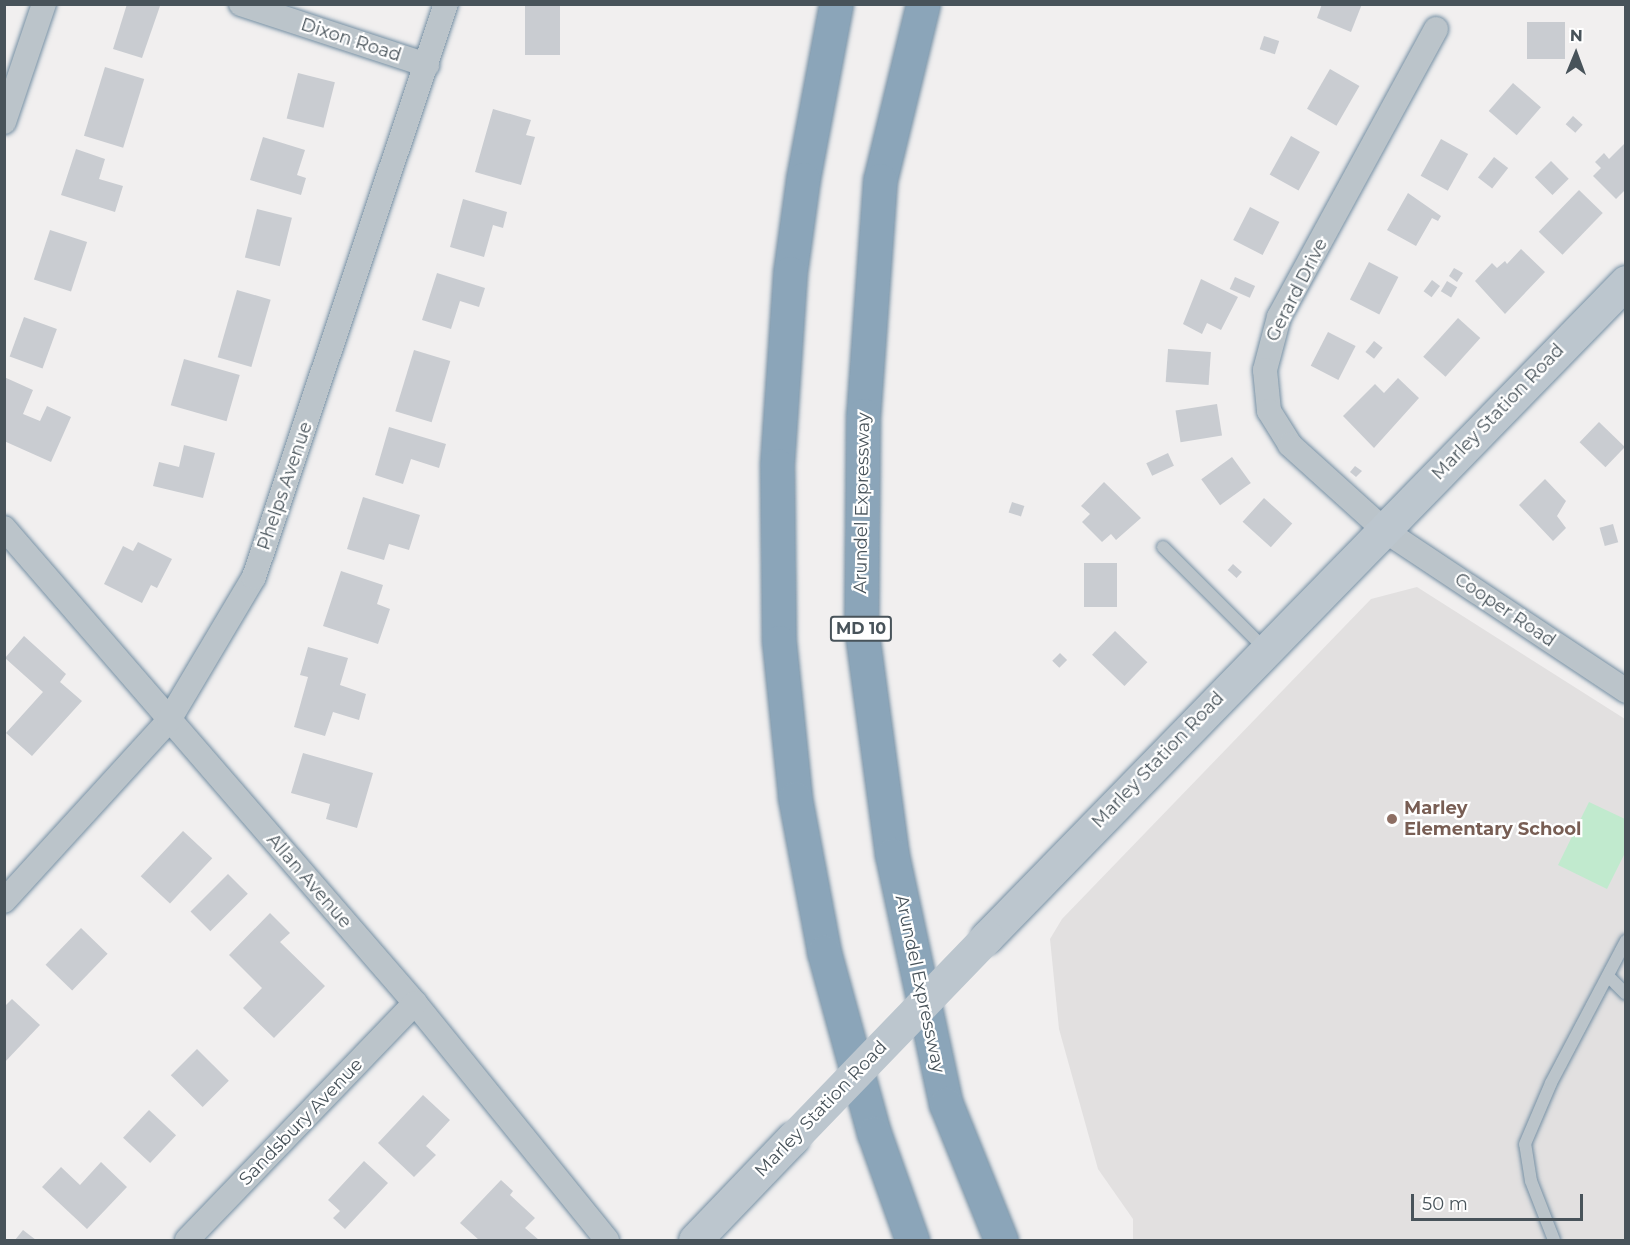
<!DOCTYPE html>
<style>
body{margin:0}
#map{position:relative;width:1630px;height:1245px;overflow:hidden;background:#f1efef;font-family:Montserrat,sans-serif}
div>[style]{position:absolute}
.education>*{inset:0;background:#e2e0e0}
.green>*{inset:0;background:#c1eace}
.building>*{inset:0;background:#c9ccd1;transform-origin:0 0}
.roads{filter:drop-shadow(0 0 2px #7690a4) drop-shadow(0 0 2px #7690a4)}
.lane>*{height:12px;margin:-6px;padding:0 6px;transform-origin:6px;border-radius:6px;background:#bbc4ca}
.street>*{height:24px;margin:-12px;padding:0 12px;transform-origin:12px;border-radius:12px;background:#bbc4ca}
.secondary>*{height:33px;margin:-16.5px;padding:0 16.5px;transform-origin:16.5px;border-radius:16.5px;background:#bcc6ce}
.highway>*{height:33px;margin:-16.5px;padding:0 16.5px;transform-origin:16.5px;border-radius:16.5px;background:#8ba5b9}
.secondary-bridge>*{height:33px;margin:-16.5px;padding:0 16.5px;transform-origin:16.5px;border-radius:16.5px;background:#bcc6ce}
.dots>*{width:16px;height:16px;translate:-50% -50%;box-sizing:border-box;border:3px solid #fff;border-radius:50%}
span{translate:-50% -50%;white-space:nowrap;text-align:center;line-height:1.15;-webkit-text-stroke:4.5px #fff;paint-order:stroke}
.shield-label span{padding:2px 4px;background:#fff;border:2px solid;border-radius:4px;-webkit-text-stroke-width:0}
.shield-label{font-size:16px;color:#48535a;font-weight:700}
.street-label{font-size:18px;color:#48535a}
.education-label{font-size:18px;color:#785e54;font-weight:700}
.left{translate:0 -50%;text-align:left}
.frame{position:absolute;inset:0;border:6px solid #48535a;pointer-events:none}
.north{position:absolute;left:1546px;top:24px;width:60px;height:60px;-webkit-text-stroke:4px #fff;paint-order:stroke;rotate:1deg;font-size:16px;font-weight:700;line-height:24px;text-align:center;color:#48535a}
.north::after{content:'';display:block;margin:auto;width:21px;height:27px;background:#48535a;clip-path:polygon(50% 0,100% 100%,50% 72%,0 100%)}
.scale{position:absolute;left:1411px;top:1194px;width:172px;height:27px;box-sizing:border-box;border:3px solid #48535a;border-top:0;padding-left:8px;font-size:18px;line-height:21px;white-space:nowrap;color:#48535a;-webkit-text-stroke:4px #fff;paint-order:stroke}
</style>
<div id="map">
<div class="education">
<div style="clip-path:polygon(1417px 587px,1625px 719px,1625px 1240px,1133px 1240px,1133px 1219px,1098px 1169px,1059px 1029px,1050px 939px,1062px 919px,1371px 599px)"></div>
</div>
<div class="green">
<div style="clip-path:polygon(1589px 802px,1625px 819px,1625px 853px,1607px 889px,1558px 865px)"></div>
</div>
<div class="building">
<div style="clip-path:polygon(127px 4px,160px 6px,142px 58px,113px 49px)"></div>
<div style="left:525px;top:4px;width:35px;height:51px"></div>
<div style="clip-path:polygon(1322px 4px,1362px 4px,1351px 32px,1317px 18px)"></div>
<div style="left:1527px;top:22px;width:38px;height:37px"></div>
<div style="left:1264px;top:36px;width:16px;height:14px;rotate:18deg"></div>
<div style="left:105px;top:67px;width:41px;height:72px;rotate:17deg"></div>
<div style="left:1330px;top:69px;width:34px;height:46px;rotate:30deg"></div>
<div style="left:298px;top:73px;width:38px;height:47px;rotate:14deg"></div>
<div style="left:1513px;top:83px;width:37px;height:37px;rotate:41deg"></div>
<div style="clip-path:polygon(493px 109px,531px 120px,526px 135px,535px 137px,521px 185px,475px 172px)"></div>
<div style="left:1573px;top:116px;width:13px;height:11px;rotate:42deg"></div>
<div style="left:1291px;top:136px;width:33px;height:44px;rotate:29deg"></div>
<div style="clip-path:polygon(263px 137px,305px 150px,297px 175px,306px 178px,301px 195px,250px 180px)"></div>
<div style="left:1441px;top:139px;width:31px;height:42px;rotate:29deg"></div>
<div style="clip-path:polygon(1626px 142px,1626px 189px,1616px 199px,1593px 176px,1601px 168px,1595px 162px,1604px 153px,1609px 159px)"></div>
<div style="clip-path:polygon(76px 149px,105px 159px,99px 179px,123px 186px,115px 212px,61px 195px)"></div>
<div style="left:1494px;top:157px;width:18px;height:26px;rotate:38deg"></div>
<div style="left:1551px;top:161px;width:25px;height:23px;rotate:45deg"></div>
<div style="left:1579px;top:190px;width:33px;height:58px;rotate:44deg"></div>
<div style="clip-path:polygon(1408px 193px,1441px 216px,1438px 221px,1432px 218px,1416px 246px,1387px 230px)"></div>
<div style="clip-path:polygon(463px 199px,507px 212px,503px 228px,493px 225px,484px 257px,450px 247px)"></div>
<div style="left:1250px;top:207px;width:33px;height:37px;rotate:27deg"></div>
<div style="left:257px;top:209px;width:36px;height:50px;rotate:14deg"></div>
<div style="left:50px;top:230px;width:39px;height:52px;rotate:18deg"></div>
<div style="clip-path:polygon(1521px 249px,1545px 272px,1505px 314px,1475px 281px,1492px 263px,1497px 268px,1505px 261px,1507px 264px)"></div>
<div style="left:1369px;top:262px;width:33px;height:42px;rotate:27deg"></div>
<div style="clip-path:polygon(1454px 268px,1463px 273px,1457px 282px,1449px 276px)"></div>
<div style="clip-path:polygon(437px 273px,485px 288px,479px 307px,460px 301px,451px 329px,422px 320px)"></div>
<div style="left:1235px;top:277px;width:22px;height:13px;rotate:24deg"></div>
<div style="clip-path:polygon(1201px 279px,1238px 297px,1221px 330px,1207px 323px,1202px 334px,1183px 324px)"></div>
<div style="left:1432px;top:280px;width:10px;height:14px;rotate:37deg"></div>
<div style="left:1447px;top:281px;width:12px;height:12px;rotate:31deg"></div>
<div style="left:237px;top:290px;width:35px;height:70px;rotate:16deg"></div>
<div style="left:24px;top:317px;width:35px;height:42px;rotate:20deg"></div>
<div style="left:1458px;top:318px;width:30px;height:52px;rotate:42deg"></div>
<div style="left:1328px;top:332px;width:31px;height:38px;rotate:27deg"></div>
<div style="left:1374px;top:341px;width:11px;height:14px;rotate:38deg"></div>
<div style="left:1168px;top:349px;width:43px;height:33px;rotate:4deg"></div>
<div style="left:414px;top:350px;width:38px;height:64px;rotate:17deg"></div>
<div style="left:184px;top:359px;width:58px;height:48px;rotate:16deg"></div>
<div style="clip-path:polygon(4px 377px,33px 390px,23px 414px,40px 421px,47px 406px,71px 417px,51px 462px,4px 441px)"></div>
<div style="clip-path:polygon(1398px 378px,1419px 398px,1374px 448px,1343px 416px,1375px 384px,1384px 393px)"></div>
<div style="left:1217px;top:404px;width:32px;height:42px;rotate:81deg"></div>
<div style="left:1599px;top:422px;width:36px;height:28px;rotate:44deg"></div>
<div style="clip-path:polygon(389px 427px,446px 444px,439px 468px,411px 459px,403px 484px,375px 475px)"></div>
<div style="clip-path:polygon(184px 445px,215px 453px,203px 498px,153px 486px,159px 462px,179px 467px)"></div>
<div style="left:1168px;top:453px;width:14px;height:24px;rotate:65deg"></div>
<div style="left:1232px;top:457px;width:32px;height:38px;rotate:54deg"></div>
<div style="clip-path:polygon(1355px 466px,1362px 471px,1356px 477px,1350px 472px)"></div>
<div style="clip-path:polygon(1545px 479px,1566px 501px,1557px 516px,1566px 528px,1553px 541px,1519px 505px)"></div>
<div style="clip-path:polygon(1104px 482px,1141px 518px,1116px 540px,1111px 534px,1102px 542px,1082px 522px,1090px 514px,1081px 506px)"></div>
<div style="clip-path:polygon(363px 497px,420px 515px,409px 550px,389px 544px,384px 560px,347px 549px)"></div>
<div style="left:1264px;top:498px;width:38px;height:32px;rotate:42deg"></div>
<div style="left:1012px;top:502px;width:13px;height:11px;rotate:18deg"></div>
<div style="left:1613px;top:524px;width:19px;height:14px;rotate:74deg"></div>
<div style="clip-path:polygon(138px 542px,172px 559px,157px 588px,151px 585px,142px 603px,104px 584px,123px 546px,133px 551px)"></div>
<div style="left:1084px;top:563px;width:33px;height:44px"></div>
<div style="left:1233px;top:564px;width:12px;height:8px;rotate:42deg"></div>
<div style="clip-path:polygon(341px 571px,383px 585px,377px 604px,390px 609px,378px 644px,323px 626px)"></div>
<div style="left:1115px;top:631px;width:45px;height:33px;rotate:44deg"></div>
<div style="clip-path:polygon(24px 636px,66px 674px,60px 682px,82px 701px,32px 756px,6px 733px,43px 692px,5px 658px)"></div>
<div style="clip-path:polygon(308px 647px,348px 658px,340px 685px,366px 694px,359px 720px,333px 712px,325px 736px,294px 727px,308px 677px,300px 675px)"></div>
<div style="left:1060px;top:653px;width:10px;height:11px;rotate:45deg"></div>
<div style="clip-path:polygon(303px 753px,373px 773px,357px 828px,326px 819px,330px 804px,291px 793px)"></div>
<div style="left:183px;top:831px;width:40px;height:62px;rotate:43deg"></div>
<div style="left:228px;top:874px;width:28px;height:53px;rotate:45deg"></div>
<div style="clip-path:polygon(270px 913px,290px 933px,280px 942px,325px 986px,274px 1038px,243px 1008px,262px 988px,229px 955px)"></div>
<div style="left:81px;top:928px;width:37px;height:51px;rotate:44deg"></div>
<div style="clip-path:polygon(12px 999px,40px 1025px,4px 1063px,4px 1007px)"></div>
<div style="left:197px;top:1049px;width:45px;height:37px;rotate:45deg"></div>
<div style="clip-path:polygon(423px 1095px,450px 1120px,426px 1146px,436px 1155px,414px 1177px,378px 1143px)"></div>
<div style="left:149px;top:1110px;width:37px;height:38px;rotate:43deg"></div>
<div style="clip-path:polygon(364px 1161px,388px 1183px,345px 1229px,333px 1218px,340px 1211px,328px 1200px)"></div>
<div style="clip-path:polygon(101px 1162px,127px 1187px,87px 1229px,42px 1187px,61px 1167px,80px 1185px)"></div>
<div style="clip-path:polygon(501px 1180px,513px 1191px,510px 1195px,535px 1218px,525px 1228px,539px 1240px,479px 1240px,460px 1223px)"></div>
<div style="clip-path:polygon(23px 1230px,36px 1240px,15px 1240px)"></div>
</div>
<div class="roads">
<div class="lane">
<div style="left:1163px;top:547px;width:144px;rotate:45deg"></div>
<div style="left:1608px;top:976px;width:25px;rotate:45deg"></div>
<div style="left:1554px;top:1240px;width:63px;rotate:-111.3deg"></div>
<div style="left:1531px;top:1181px;width:37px;rotate:-99deg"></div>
<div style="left:1525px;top:1144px;width:66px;rotate:-66.9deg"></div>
<div style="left:1551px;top:1083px;width:161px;rotate:-62.2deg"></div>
</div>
<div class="street">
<div style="left:241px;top:4px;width:196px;rotate:18.2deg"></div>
<div style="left:1436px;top:29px;width:328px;rotate:118.6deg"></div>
<div style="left:1279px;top:317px;width:55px;rotate:104.8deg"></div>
<div style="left:1265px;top:370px;width:41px;rotate:84.4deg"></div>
<div style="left:1269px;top:411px;width:40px;rotate:58deg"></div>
<div style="left:1290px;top:445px;width:127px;rotate:42.1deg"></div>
<div style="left:1384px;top:530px;width:291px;rotate:33.6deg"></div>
<div style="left:4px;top:122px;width:125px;rotate:-71.3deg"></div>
<div style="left:4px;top:528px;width:628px;rotate:49.13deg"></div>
<div style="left:415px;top:1003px;width:305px;rotate:51deg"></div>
<div style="left:4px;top:901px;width:245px;rotate:-47.6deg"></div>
<div style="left:169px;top:720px;width:166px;rotate:-59.3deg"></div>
<div style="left:254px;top:577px;width:604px;rotate:-71.48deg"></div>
<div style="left:187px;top:1240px;width:329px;rotate:-46.1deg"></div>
</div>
<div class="secondary">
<div style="left:987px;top:937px;width:915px;rotate:-45.71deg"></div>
<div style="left:695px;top:1240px;width:140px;rotate:-46.2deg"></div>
</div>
<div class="highway">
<div style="left:836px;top:4px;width:178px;rotate:100.7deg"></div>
<div style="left:803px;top:179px;width:95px;rotate:97.9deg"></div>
<div style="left:790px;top:273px;width:192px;rotate:93.9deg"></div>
<div style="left:777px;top:465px;width:177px;rotate:89.4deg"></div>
<div style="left:779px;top:642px;width:157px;rotate:84.1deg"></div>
<div style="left:795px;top:798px;width:157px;rotate:79.3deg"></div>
<div style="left:824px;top:952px;width:188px;rotate:74.6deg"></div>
<div style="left:874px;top:1133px;width:114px;rotate:70.4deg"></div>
<div style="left:923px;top:4px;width:181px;rotate:103.7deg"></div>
<div style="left:880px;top:180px;width:236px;rotate:94.1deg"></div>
<div style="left:863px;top:415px;width:211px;rotate:90.5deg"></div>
<div style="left:861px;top:626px;width:231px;rotate:82.3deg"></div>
<div style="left:892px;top:855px;width:255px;rotate:77.8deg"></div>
<div style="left:946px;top:1104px;width:147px;rotate:68deg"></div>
</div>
</div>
<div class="secondary-bridge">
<div style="left:792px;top:1139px;width:281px;rotate:-46deg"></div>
</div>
<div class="dots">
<div style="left:1392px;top:819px;background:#8d6e63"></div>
</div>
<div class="shield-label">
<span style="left:861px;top:629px">MD 10</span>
</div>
<div class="street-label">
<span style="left:351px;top:40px;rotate:18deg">Dixon Road</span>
<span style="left:1297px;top:290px;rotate:-63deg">Gerard Drive</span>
<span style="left:1498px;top:412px;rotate:-46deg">Marley Station Road</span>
<span style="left:285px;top:486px;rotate:-71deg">Phelps Avenue</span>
<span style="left:862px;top:503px;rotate:-89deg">Arundel Expressway</span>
<span style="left:1505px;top:610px;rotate:34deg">Cooper Road</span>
<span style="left:1158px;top:760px;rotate:-46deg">Marley Station Road</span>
<span style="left:309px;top:881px;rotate:49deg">Allan Avenue</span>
<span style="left:920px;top:984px;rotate:78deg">Arundel Expressway</span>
<span style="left:821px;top:1109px;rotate:-46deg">Marley Station Road</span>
<span style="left:301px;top:1122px;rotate:-46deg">Sandsbury Avenue</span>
</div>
<div class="education-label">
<span class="left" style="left:1404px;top:819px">Marley<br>Elementary School</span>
</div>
<div class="frame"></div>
<div class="north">N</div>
<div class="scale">50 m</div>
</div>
